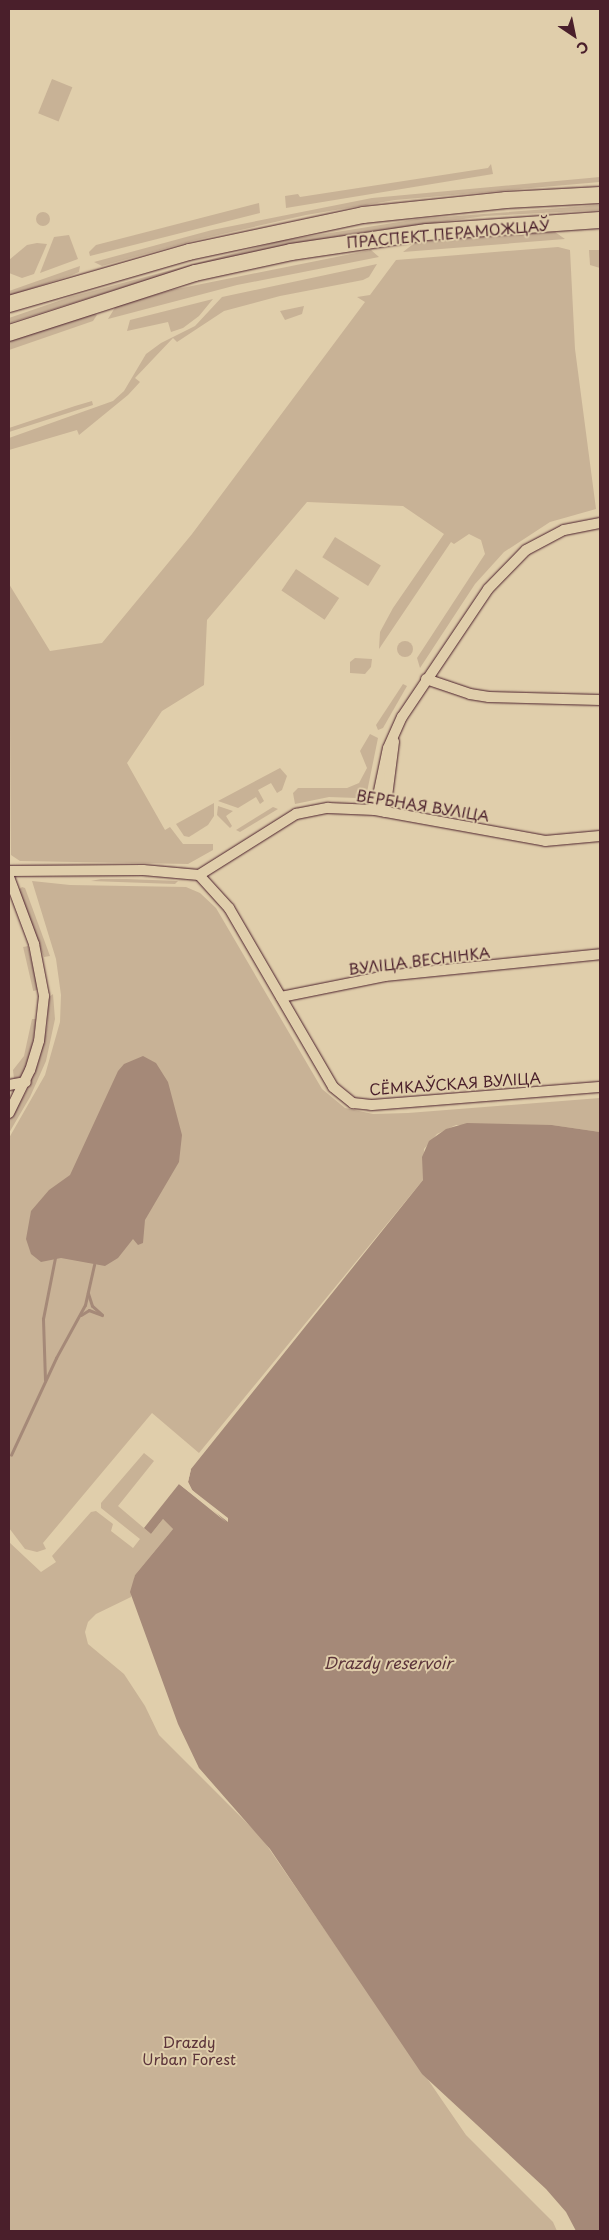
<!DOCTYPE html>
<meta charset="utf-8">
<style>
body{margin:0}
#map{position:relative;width:609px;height:2240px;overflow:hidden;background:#e0ceab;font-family:"Playpen Sans",sans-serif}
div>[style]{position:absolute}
.green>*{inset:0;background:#c8b296;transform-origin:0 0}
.round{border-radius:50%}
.water>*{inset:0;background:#a58978}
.pier>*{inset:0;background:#e0ceab}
.stream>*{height:2.5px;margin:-1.25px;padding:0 1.25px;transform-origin:1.25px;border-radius:1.25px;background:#a58978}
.roads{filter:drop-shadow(0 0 1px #4a1f2b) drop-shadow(0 0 1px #4a1f2b)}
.street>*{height:10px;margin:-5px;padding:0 5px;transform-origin:5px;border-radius:5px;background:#e0ceab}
.primary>*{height:16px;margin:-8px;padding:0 8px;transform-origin:8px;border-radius:8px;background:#e0ceab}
span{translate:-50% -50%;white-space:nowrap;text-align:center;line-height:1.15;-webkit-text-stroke:4px #e0ceab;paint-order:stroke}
.street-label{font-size:15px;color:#4a1f2b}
.park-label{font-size:15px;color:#5d353b}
.water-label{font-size:16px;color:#5c343a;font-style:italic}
.frame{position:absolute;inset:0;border:10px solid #4a1f2b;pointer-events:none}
.north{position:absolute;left:549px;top:10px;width:50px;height:50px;-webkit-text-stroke:4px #e0ceab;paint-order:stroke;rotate:146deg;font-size:14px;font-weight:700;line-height:20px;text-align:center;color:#4a1f2b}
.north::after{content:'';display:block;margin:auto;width:18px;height:22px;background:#4a1f2b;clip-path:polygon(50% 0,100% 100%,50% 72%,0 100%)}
</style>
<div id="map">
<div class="green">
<div style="left:52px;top:79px;width:22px;height:37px;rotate:22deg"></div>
<div style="clip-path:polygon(491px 164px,493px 174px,286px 208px,285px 196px,298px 194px,300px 197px,488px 168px)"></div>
<div style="clip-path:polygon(600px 177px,600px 182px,395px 200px,306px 215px,192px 241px,102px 266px,94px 262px,212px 230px,372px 198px)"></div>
<div style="clip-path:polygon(259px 203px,260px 213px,90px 256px,89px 252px,96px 245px)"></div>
<div style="clip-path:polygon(600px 205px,600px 210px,485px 216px,352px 234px,280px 247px,169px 273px,9px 323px,9px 318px,70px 297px,280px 241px,418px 219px)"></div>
<div class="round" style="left:36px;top:212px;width:14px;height:14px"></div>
<div style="clip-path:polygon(555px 232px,565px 239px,403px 252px,417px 241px)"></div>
<div style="clip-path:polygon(69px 235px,78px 259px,40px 273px,54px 237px)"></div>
<div style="clip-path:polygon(37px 243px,47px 244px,34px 274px,22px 278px,9px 273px,9px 260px,27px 245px)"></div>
<div style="clip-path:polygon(558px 247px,570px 250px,575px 349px,596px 509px,550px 522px,504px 552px,475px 584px,420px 668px,417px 658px,485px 554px,481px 540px,469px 534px,454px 544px,451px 542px,379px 649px,380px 632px,393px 608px,444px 534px,403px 506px,307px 502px,207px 620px,204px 685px,162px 711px,127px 763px,165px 830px,170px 827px,183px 844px,213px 844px,213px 850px,188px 864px,20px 861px,11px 855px,9px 584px,50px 651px,102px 643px,192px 534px,365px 302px,357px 297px,370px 295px,396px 260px)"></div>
<div style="clip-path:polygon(371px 250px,379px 257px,237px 285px,108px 319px,116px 306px,172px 290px)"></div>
<div style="clip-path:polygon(589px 250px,600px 250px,600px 268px,590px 265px)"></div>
<div style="clip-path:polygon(377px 264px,369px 277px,363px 280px,280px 296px,224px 311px,177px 342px,173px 338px,135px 378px,140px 382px,128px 395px,79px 435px,77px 430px,9px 450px,9px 438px,113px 401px,124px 391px,146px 354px,161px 343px,195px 326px,222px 297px)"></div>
<div style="clip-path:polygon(80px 266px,79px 272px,72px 275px,9px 296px,9px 291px)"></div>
<div style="clip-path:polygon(213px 299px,199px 316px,183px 328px,171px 332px,168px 322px,127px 331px,130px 320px)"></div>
<div style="clip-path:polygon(304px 306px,302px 314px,285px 320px,280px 311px)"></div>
<div style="clip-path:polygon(91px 312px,97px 315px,93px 321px,9px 350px,9px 341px)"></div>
<div style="clip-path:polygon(111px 398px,93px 405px,9px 432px,9px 428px,75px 406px,92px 401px,93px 405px)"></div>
<div style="left:335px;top:537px;width:54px;height:24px;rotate:32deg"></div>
<div style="left:296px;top:569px;width:52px;height:26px;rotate:34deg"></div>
<div class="round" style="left:397px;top:641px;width:16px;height:16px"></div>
<div style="clip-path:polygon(355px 658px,372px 659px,371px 667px,365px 674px,350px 673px,350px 662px)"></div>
<div style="clip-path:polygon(403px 684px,407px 686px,383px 728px,378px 730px,376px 725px)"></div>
<div style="clip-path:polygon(370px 734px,378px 738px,367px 792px,357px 798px,329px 797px,295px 804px,293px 793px,298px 788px,347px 788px,359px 783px,367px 768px,360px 751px)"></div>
<div style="clip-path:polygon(280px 768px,287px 776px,282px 790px,277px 793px,271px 783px,258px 790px,264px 801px,260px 804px,256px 797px,238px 808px,218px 801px)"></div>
<div style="clip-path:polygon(214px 803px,214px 816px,208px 825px,189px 837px,184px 836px,176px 824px)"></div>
<div style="clip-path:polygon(218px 806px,233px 811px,226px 816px,232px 826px,230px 828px,217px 815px)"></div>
<div style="clip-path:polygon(273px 807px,278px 809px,240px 832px,236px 830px)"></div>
<div style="clip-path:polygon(101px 879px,127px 879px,178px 881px,175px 884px,91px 881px)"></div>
<div style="clip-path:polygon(32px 881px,70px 885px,186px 887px,200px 893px,216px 908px,322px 1089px,345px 1108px,373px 1114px,408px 1113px,600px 1098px,600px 1132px,552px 1125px,456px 1125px,437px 1134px,424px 1149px,423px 1180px,199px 1453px,152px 1413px,43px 1543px,46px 1549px,37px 1552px,25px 1549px,9px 1528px,9px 1138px,45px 1075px,60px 1022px,61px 995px,56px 959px)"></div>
<div style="clip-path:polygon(22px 887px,25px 888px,50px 956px,44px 957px,18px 890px)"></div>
<div style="left:28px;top:946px;width:45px;height:5px;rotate:77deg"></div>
<div style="clip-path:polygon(53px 994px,55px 1019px,46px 1061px,30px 1097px,9px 1133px,9px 1120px,25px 1094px,38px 1064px,47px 1027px,49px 997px)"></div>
<div style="clip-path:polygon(32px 1019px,36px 1019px,31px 1054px,22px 1076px,14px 1079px,13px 1070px,24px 1056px)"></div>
<div style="clip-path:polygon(144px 1453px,154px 1461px,118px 1506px,151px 1534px,163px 1519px,173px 1529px,135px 1575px,131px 1597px,96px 1614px,88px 1622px,85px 1632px,88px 1644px,124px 1674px,145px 1706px,159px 1735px,261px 1837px,466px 2135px,553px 2222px,557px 2231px,9px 2231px,9px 1542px,41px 1572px,56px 1562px,52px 1556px,91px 1512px,96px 1511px,113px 1524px,111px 1531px,133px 1548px,140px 1539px,101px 1508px,101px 1503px)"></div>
</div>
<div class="water">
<div style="clip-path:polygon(143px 1056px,156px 1063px,168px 1082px,182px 1135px,179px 1162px,145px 1220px,143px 1243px,138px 1245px,133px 1239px,118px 1258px,105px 1266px,61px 1258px,41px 1262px,31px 1254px,26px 1239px,31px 1211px,49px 1190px,70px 1175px,118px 1071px,124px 1064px)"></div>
<div style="clip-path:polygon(467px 1123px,552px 1125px,600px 1132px,600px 2231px,576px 2231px,566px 2212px,546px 2189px,422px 2074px,270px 1849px,199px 1768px,178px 1724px,130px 1592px,135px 1575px,173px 1529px,163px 1519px,151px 1534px,144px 1528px,179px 1484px,226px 1522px,192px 1490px,188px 1482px,191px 1469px,423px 1180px,422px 1157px,429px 1141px,446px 1129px)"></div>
</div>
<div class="pier">
<div style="clip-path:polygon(191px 1469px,188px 1482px,192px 1490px,228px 1518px,228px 1522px,179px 1484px,182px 1481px,186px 1483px,186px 1475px)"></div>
</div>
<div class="stream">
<div style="left:81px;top:1315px;width:9px;rotate:-32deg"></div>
<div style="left:89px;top:1310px;width:14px;rotate:21deg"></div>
<div style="left:102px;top:1315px;width:13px;rotate:-138deg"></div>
<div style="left:92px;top:1306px;width:13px;rotate:-108deg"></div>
<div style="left:45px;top:1380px;width:61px;rotate:-91.9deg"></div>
<div style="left:43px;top:1319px;width:62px;rotate:-78.9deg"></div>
<div style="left:11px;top:1455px;width:107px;rotate:-65.1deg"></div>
<div style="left:56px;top:1358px;width:60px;rotate:-61.3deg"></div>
<div style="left:85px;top:1305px;width:41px;rotate:-77.3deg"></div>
</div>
<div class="roads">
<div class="street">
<div style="left:426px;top:679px;width:46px;rotate:18.8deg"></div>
<div style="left:470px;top:694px;width:19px;rotate:9deg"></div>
<div style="left:489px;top:697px;width:111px;rotate:1.5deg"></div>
<div style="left:375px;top:810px;width:63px;rotate:-78.2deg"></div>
<div style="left:388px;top:748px;width:34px;rotate:-66deg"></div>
<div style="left:402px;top:717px;width:154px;rotate:-56.1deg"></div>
<div style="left:488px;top:589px;width:54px;rotate:-45.7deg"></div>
<div style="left:526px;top:550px;width:43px;rotate:-27.8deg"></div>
<div style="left:564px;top:530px;width:37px;rotate:-11deg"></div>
<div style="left:385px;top:812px;width:71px;rotate:-82.7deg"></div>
<div style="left:9px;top:871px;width:134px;rotate:-0.4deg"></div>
<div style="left:143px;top:870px;width:56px;rotate:5.1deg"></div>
<div style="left:199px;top:875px;width:45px;rotate:47.7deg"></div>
<div style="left:229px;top:908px;width:207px;rotate:59.8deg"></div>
<div style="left:333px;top:1087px;width:26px;rotate:39deg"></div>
<div style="left:353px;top:1103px;width:18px;rotate:6deg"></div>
<div style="left:371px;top:1105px;width:230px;rotate:-4.5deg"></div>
<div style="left:199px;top:875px;width:115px;rotate:-32.2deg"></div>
<div style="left:296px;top:814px;width:33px;rotate:-11deg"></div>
<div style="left:328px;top:808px;width:47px;rotate:2.4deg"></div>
<div style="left:375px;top:810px;width:173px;rotate:10.3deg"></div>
<div style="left:545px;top:841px;width:55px;rotate:-5.2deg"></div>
<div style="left:9px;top:877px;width:72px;rotate:69.5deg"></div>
<div style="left:34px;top:944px;width:53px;rotate:79.1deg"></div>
<div style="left:44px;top:996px;width:45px;rotate:96.3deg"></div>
<div style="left:39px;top:1041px;width:30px;rotate:107deg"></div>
<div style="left:30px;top:1070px;width:48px;rotate:116deg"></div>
<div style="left:281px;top:997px;width:106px;rotate:-11.4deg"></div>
<div style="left:385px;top:976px;width:216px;rotate:-5.8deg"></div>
<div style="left:9px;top:1085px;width:17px;rotate:-10deg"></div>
</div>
<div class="primary">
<div style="left:9px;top:304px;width:187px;rotate:-16.1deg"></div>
<div style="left:189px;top:252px;width:178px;rotate:-12deg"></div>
<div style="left:363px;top:215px;width:144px;rotate:-6deg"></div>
<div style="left:506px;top:200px;width:94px;rotate:-3deg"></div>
<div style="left:9px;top:333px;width:195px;rotate:-17.9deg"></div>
<div style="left:195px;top:273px;width:98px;rotate:-12.3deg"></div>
<div style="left:291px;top:252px;width:137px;rotate:-8.4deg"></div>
<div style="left:427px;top:232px;width:173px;rotate:-4deg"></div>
</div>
</div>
<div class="street-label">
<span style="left:448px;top:233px;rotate:-5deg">ПРАСПЕКТ ПЕРАМОЖЦАЎ</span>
<span style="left:423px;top:805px;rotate:9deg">ВЕРБНАЯ ВУЛІЦА</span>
<span style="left:419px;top:960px;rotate:-7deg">ВУЛІЦА ВЕСНІНКА</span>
<span style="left:455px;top:1083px;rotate:-4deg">СЁМКАЎСКАЯ ВУЛІЦА</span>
</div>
<div class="park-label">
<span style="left:189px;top:2050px">Drazdy<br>Urban Forest</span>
</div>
<div class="water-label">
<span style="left:388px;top:1662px">Drazdy reservoir</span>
</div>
<div class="frame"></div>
<div class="north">С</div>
</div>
